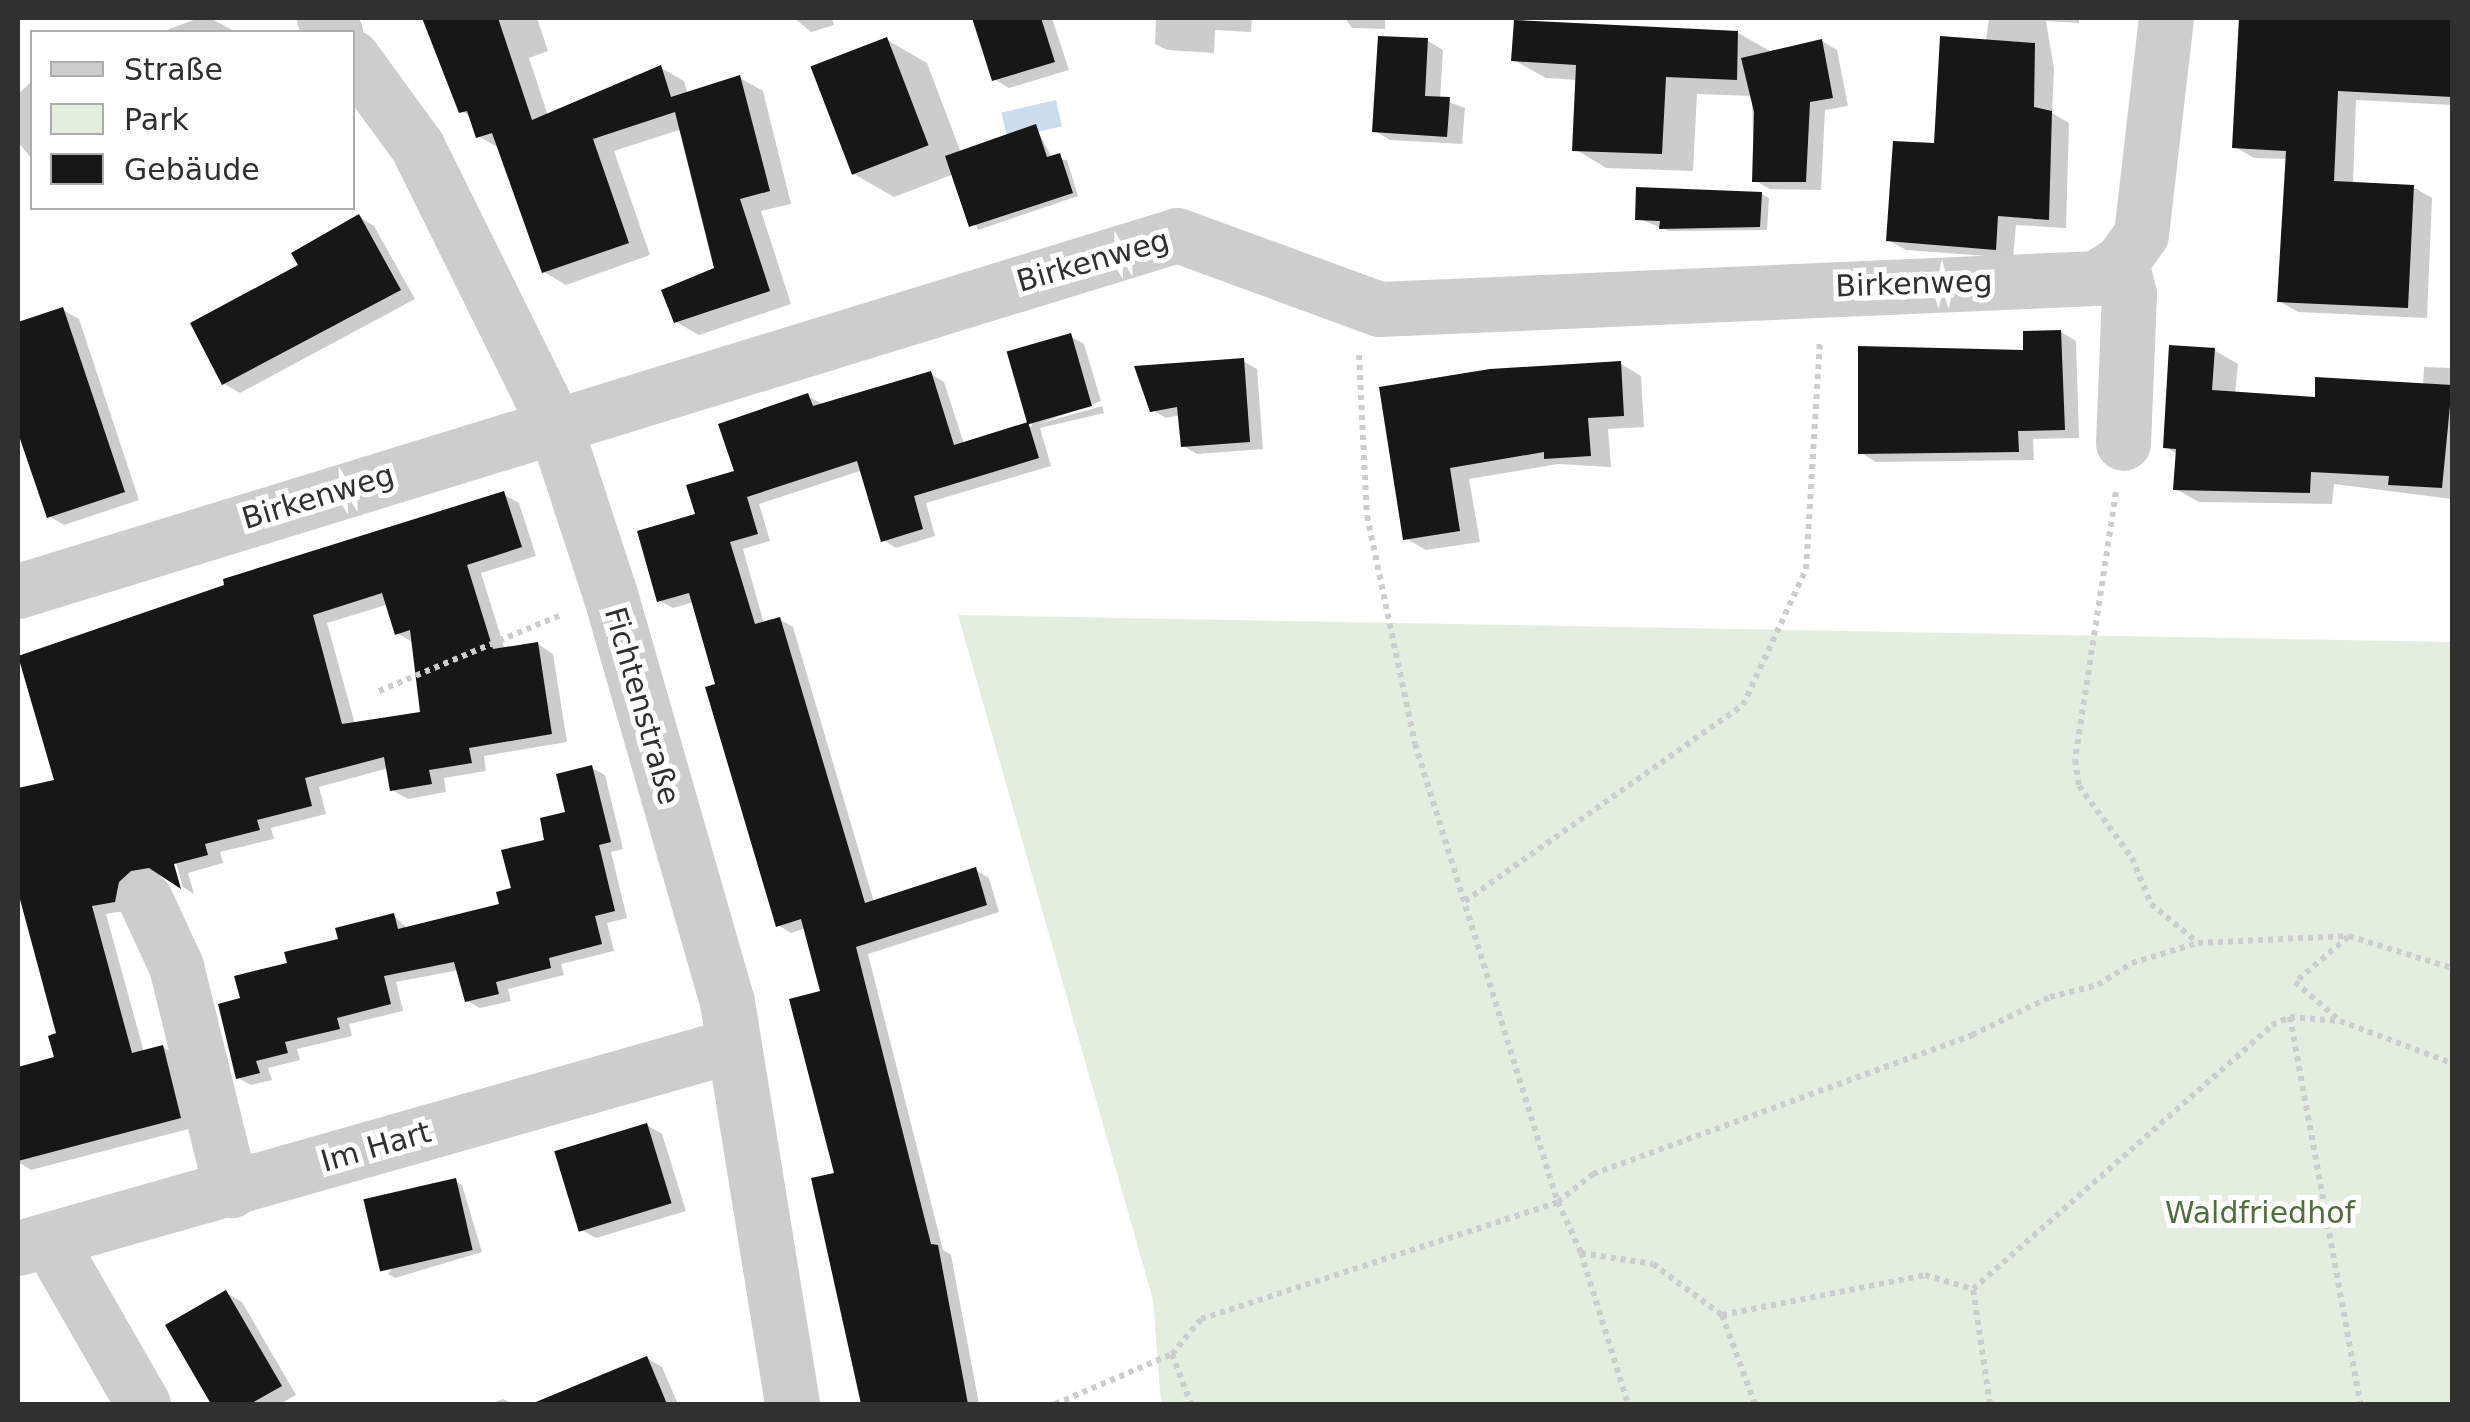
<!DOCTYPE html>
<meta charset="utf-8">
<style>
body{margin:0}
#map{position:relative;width:2470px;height:1422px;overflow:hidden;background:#fff;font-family:"DejaVu Sans",sans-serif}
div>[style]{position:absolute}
.green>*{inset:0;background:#e5eede}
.water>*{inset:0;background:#c9ddef;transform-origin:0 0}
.shadow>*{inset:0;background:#0003}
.building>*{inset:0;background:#171717;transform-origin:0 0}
.path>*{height:6px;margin-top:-3px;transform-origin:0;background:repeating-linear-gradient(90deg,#cdcdcd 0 5px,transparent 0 10px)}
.minor>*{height:55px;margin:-27.5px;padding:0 27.5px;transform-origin:27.5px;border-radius:27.5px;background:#cdcdcd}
span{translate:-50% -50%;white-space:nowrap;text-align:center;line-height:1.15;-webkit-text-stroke:10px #fff;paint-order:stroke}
.street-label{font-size:30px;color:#303030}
.park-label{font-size:30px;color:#4f703a}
.frame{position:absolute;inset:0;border:20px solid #303030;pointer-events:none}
.legend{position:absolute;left:30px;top:30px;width:325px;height:180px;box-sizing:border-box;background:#fff;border:2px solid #acacac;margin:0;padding:12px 18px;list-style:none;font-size:30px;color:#303030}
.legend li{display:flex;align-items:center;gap:20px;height:50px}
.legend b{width:50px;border:2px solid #acacac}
</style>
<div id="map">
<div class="green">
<div style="clip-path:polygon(958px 615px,2452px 642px,2452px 1404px,1161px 1404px,1153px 1300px)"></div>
</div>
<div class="water">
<div style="left:1056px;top:100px;width:27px;height:56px;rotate:77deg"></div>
</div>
<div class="shadow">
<div style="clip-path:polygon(199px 18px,210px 18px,236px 32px,161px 32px)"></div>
<div style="clip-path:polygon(425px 18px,537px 18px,548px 51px,529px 58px,548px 116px,661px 68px,684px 81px,688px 95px,740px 78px,763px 91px,791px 204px,761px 211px,791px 304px,699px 335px,676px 322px,717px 269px,682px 129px,614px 151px,650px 255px,566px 285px,544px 272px,501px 149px,478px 136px,472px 117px,461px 111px)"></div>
<div style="clip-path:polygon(794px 18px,832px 18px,834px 25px,811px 32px)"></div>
<div style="clip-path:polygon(975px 18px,1052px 18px,1069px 70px,1009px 88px,994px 79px)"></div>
<div style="clip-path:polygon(1156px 18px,1252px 18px,1251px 32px,1215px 30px,1214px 53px,1167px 50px,1155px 44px)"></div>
<div style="clip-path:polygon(1345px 18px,1385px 18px,1385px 29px,1352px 28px)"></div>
<div style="clip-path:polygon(1989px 18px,2079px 18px,2079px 23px,2046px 21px,2054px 69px,2052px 113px,2069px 123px,2066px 228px,2016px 225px,2013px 258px,1906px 250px,1888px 240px,1986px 41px)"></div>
<div style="clip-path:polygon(2241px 18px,2452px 18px,2452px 105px,2356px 100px,2353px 184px,2413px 187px,2432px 198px,2427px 318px,2298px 312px,2279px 301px,2288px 159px,2254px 158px,2235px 147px)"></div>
<div style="clip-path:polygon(1738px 33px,1770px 51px,1822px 41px,1837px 50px,1848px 106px,1825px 110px,1821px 190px,1770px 189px,1754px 180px,1752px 96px,1697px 94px,1693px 171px,1606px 168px,1575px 149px,1578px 80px,1546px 78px,1514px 60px)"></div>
<div style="clip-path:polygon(887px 40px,927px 63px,961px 153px,1036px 127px,1052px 158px,1067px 160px,1078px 196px,978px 230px,954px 174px,894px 197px,854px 174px)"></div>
<div style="clip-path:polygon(1428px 41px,1443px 50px,1440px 99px,1465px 108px,1462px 144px,1390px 140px,1375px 131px)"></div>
<div style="clip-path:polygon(32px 81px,32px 159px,18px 142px,18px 94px)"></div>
<div style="clip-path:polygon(1762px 194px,1769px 198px,1767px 230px,1669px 231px,1637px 218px)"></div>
<div style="clip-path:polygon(359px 217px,374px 226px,415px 299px,240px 393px,224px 384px,301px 266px)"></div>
<div style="clip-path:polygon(63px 310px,79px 319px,139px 500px,64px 525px,49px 516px,18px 423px,18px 325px)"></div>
<div style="clip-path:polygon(2061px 332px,2076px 341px,2079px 438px,2033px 439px,2034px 460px,1876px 462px,1861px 453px)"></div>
<div style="clip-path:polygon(1070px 336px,1084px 344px,1101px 401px,1038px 424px,1102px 406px,1104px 413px,1040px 428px,1051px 466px,926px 503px,935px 536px,896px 548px,883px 540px,863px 470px,759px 504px,770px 541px,743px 549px,764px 624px,779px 619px,793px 627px,874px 902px,976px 870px,989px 878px,999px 912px,868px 954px,943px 1250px,951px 1255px,979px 1404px,864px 1404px,814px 1180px,837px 1174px,824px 993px,806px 928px,791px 933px,778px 925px,694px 602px,673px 608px,660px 601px,698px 516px,808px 396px,822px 404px,931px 374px,944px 382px,964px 444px,1032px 426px,1010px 354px)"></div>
<div style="clip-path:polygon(2214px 350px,2238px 364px,2235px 394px,2318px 399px,2423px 386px,2424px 367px,2452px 368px,2452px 499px,2334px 484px,2332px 504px,2199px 502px,2176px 489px,2178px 454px,2165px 447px)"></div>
<div style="clip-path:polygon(1243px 361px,1257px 369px,1263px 449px,1197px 454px,1183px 446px,1181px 415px,1166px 418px,1152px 410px)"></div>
<div style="clip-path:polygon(1621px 364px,1641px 376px,1644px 427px,1608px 429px,1611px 467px,1558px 464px,1469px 479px,1480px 542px,1426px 550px,1405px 538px,1382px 389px)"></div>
<div style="clip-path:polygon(evenodd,503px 494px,519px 503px,536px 556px,481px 573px,505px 650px,538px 644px,553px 654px,567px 742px,484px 756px,486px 771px,444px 778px,446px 792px,408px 799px,392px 790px,389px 768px,319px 787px,326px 814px,271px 828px,274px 839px,220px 852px,223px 863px,188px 873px,194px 894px,183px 887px,173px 852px,165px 876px,147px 879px,130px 910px,106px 914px,144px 1052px,163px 1047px,178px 1056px,196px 1127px,31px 1170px,18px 1162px,18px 1069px,57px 1059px,59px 1035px,18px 884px,18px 791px,58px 781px,19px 658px,503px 494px,386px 605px,397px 633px,414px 643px,423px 714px,355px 724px,327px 623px,386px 605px)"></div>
<div style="clip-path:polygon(592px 768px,605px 775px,623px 849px,611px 852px,627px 918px,607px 923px,614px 951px,561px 964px,564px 975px,508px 989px,511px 1001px,480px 1008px,467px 1001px,459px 970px,396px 982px,403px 1011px,349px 1024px,352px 1036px,297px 1049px,300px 1060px,268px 1068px,272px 1080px,251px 1085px,238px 1078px,243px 1000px,290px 965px,394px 916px,408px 929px,502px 906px,568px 814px)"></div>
<div style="clip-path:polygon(647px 1125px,662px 1134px,686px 1211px,596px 1238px,580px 1229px)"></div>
<div style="clip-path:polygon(455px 1181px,462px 1185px,482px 1252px,395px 1278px,388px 1274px)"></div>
<div style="clip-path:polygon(226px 1293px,242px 1302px,296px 1395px,280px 1404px,214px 1404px,169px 1326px)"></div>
<div style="clip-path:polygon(647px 1358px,662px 1367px,678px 1404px,589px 1404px,581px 1386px)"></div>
<div style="clip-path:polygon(503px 1399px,513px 1404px,490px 1404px)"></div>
</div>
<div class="building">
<div style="clip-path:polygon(422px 18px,498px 18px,532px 120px,661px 65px,671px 97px,740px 75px,770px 191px,740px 199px,770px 291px,674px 323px,661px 290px,714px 268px,675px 112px,593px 139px,629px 243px,542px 273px,492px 133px,476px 138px,467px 111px,459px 113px)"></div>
<div style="clip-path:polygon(972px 18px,1041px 18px,1055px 62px,992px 81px)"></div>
<div style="clip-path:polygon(2239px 18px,2452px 18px,2452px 97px,2338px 91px,2334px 181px,2414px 185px,2408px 308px,2277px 302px,2286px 151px,2232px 148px)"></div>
<div style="clip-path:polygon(1514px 20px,1738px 31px,1737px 80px,1666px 77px,1662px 154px,1572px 151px,1576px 65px,1511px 61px)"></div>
<div style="clip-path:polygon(1378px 36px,1428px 38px,1425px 96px,1450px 97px,1447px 137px,1372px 132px)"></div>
<div style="clip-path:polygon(1940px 36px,2035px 43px,2034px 107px,2052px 111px,2049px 220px,1998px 216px,1996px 250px,1886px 241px,1893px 141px,1934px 143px)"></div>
<div style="left:887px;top:37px;width:116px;height:82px;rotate:69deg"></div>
<div style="clip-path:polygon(1822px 39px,1833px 98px,1810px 102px,1806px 182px,1752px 182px,1754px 112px,1741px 58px)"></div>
<div style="clip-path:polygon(1036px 124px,1047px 157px,1060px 153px,1073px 193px,969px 227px,945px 156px)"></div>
<div style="clip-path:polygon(1636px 187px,1762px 192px,1760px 227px,1659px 229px,1660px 221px,1635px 220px)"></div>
<div style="clip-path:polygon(359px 214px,401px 290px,222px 385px,190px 323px,298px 265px,291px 253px)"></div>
<div style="clip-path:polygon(63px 307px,125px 492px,47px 518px,18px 433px,18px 322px)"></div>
<div style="clip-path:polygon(2061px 330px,2065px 430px,2018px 431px,2019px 452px,1858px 454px,1858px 346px,2023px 350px,2023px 331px)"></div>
<div style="left:1071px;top:333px;width:76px;height:67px;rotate:74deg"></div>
<div style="clip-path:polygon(2169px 345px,2215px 348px,2212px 390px,2315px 397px,2315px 377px,2452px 385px,2442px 488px,2388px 485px,2389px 476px,2311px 472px,2310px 493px,2173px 490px,2176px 449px,2163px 448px)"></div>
<div style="clip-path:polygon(1244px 358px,1250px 442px,1181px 447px,1177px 407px,1150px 412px,1134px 366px)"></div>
<div style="clip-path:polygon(1621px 361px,1624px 416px,1588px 418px,1591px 456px,1544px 459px,1544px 452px,1450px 468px,1460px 531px,1403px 540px,1379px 387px,1490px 369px)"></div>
<div style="clip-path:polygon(931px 371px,954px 445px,1028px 422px,1039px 458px,914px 496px,923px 529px,881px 542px,857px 461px,747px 497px,758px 534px,730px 542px,755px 624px,780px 617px,865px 903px,976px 867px,987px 905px,856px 947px,931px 1244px,938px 1245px,968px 1404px,861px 1404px,811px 1178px,834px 1173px,789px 999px,820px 991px,801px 919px,776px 927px,705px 687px,715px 684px,689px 593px,657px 602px,637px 531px,695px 514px,686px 485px,734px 471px,718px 424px,808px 393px,813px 406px)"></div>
<div style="clip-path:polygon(evenodd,504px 491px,522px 547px,467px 565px,493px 649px,538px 642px,552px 734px,469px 748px,472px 763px,429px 770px,432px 784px,390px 791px,384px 757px,305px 778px,312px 806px,257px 820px,260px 830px,205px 844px,208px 855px,174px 864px,181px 889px,149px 868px,131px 871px,119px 882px,115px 902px,92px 906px,132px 1053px,163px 1045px,181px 1118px,18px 1161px,18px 1067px,54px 1057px,48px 1036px,56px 1033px,18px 892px,18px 788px,54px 780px,18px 656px,224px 585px,223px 579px,504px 491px,382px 593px,395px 635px,410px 630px,420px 712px,342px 724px,313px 615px,382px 593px)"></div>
<div style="clip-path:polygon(592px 765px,611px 842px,599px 845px,615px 911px,595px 916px,602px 944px,549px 958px,551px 968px,496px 982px,499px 994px,465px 1002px,454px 962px,384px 976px,391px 1004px,337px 1018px,340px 1029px,285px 1042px,288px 1053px,256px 1061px,260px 1073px,236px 1079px,218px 1004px,240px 998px,234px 976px,287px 963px,284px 952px,338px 939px,335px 928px,394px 913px,398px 929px,499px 904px,496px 892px,511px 888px,501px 850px,544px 840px,540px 818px,565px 812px,556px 774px)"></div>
<div style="left:647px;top:1123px;width:84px;height:97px;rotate:73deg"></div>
<div style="left:456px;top:1178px;width:74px;height:95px;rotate:77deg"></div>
<div style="clip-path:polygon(226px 1290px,282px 1386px,250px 1404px,211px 1404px,165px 1325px)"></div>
<div style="clip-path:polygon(647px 1356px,667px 1404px,531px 1404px)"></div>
</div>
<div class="path">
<div style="left:1359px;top:355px;width:161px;rotate:87.2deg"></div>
<div style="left:1367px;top:516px;width:233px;rotate:78.1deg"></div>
<div style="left:1415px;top:744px;width:480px;rotate:72.7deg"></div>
<div style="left:1558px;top:1202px;width:56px;rotate:65.7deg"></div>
<div style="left:1581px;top:1253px;width:158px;rotate:72.7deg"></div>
<div style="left:2116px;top:492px;width:271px;rotate:98.7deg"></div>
<div style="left:2075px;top:760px;width:26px;rotate:81deg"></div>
<div style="left:2079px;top:786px;width:89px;rotate:53.6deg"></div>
<div style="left:2132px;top:858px;width:50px;rotate:67.6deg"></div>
<div style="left:2151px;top:904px;width:60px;rotate:39.6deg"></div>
<div style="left:379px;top:691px;width:199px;rotate:-22.7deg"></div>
<div style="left:1465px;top:901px;width:340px;rotate:-35.2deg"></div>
<div style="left:1743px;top:705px;width:150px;rotate:-65.1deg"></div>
<div style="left:1806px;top:569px;width:228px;rotate:-86.5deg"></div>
<div style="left:2348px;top:937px;width:70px;rotate:139.7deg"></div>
<div style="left:2295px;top:982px;width:60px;rotate:40.9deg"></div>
<div style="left:2340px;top:1021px;width:120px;rotate:20.6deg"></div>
<div style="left:2290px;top:1017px;width:393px;rotate:79.7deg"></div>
<div style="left:1581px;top:1253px;width:73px;rotate:8.7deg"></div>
<div style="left:1653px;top:1264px;width:86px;rotate:36.5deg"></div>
<div style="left:1722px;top:1315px;width:207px;rotate:-11.1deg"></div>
<div style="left:1925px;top:1275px;width:50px;rotate:16.3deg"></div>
<div style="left:1722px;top:1315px;width:95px;rotate:69.7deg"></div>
<div style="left:1172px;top:1354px;width:53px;rotate:69.2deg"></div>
<div style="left:1055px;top:1404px;width:127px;rotate:-23.1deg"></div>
<div style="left:1172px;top:1354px;width:45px;rotate:-50.4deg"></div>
<div style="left:1201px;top:1319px;width:376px;rotate:-18.1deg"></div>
<div style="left:1558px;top:1202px;width:45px;rotate:-38.7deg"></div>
<div style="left:1593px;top:1174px;width:404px;rotate:-20.1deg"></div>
<div style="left:1972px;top:1035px;width:87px;rotate:-26deg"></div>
<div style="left:2050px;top:997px;width:49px;rotate:-14deg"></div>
<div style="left:2098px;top:985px;width:40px;rotate:-32.9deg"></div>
<div style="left:2132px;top:963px;width:69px;rotate:-16.9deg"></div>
<div style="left:2198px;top:943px;width:151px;rotate:-2.7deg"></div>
<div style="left:2349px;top:936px;width:108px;rotate:17.3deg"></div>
<div style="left:1990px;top:1404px;width:116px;rotate:-98.4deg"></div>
<div style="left:1973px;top:1289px;width:399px;rotate:-41.4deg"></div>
<div style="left:2272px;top:1025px;width:20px;rotate:-24deg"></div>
<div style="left:2290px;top:1017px;width:50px;rotate:4.6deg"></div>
</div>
<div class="minor">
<div style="left:324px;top:18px;width:18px;rotate:52deg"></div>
<div style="left:352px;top:57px;width:110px;rotate:53.9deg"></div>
<div style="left:417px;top:146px;width:309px;rotate:63.7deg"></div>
<div style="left:554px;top:423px;width:180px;rotate:71.9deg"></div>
<div style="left:610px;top:594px;width:424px;rotate:74deg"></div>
<div style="left:727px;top:1002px;width:407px;rotate:80.8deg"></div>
<div style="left:2121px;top:262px;width:33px;rotate:76deg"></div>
<div style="left:2129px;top:294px;width:149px;rotate:92.3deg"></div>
<div style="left:18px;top:591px;width:1212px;rotate:-17.07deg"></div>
<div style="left:1177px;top:235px;width:215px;rotate:20.1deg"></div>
<div style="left:1379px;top:309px;width:718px;rotate:-2.48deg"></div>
<div style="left:2096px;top:278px;width:30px;rotate:-33deg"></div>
<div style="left:2121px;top:262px;width:34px;rotate:-54deg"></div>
<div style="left:2141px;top:234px;width:217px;rotate:-83.4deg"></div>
<div style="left:145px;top:899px;width:74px;rotate:65.2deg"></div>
<div style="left:176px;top:966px;width:231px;rotate:76.2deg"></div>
<div style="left:49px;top:1240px;width:189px;rotate:60.2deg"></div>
<div style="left:18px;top:1248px;width:744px;rotate:-15.83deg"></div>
</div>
<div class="street-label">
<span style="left:1093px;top:261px;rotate:-16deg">Birkenweg</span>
<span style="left:1914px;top:284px;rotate:-2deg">Birkenweg</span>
<span style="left:318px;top:497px;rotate:-17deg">Birkenweg</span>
<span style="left:642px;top:706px;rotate:74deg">Fichtenstraße</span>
<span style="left:376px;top:1147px;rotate:-16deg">Im Hart</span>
</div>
<div class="park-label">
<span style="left:2260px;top:1213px">Waldfriedhof</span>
</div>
<div class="frame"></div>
<ul class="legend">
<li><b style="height:12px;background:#cdcdcd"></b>Straße</li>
<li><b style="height:28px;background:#e5eede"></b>Park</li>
<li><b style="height:28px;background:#171717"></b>Gebäude</li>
</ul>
</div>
